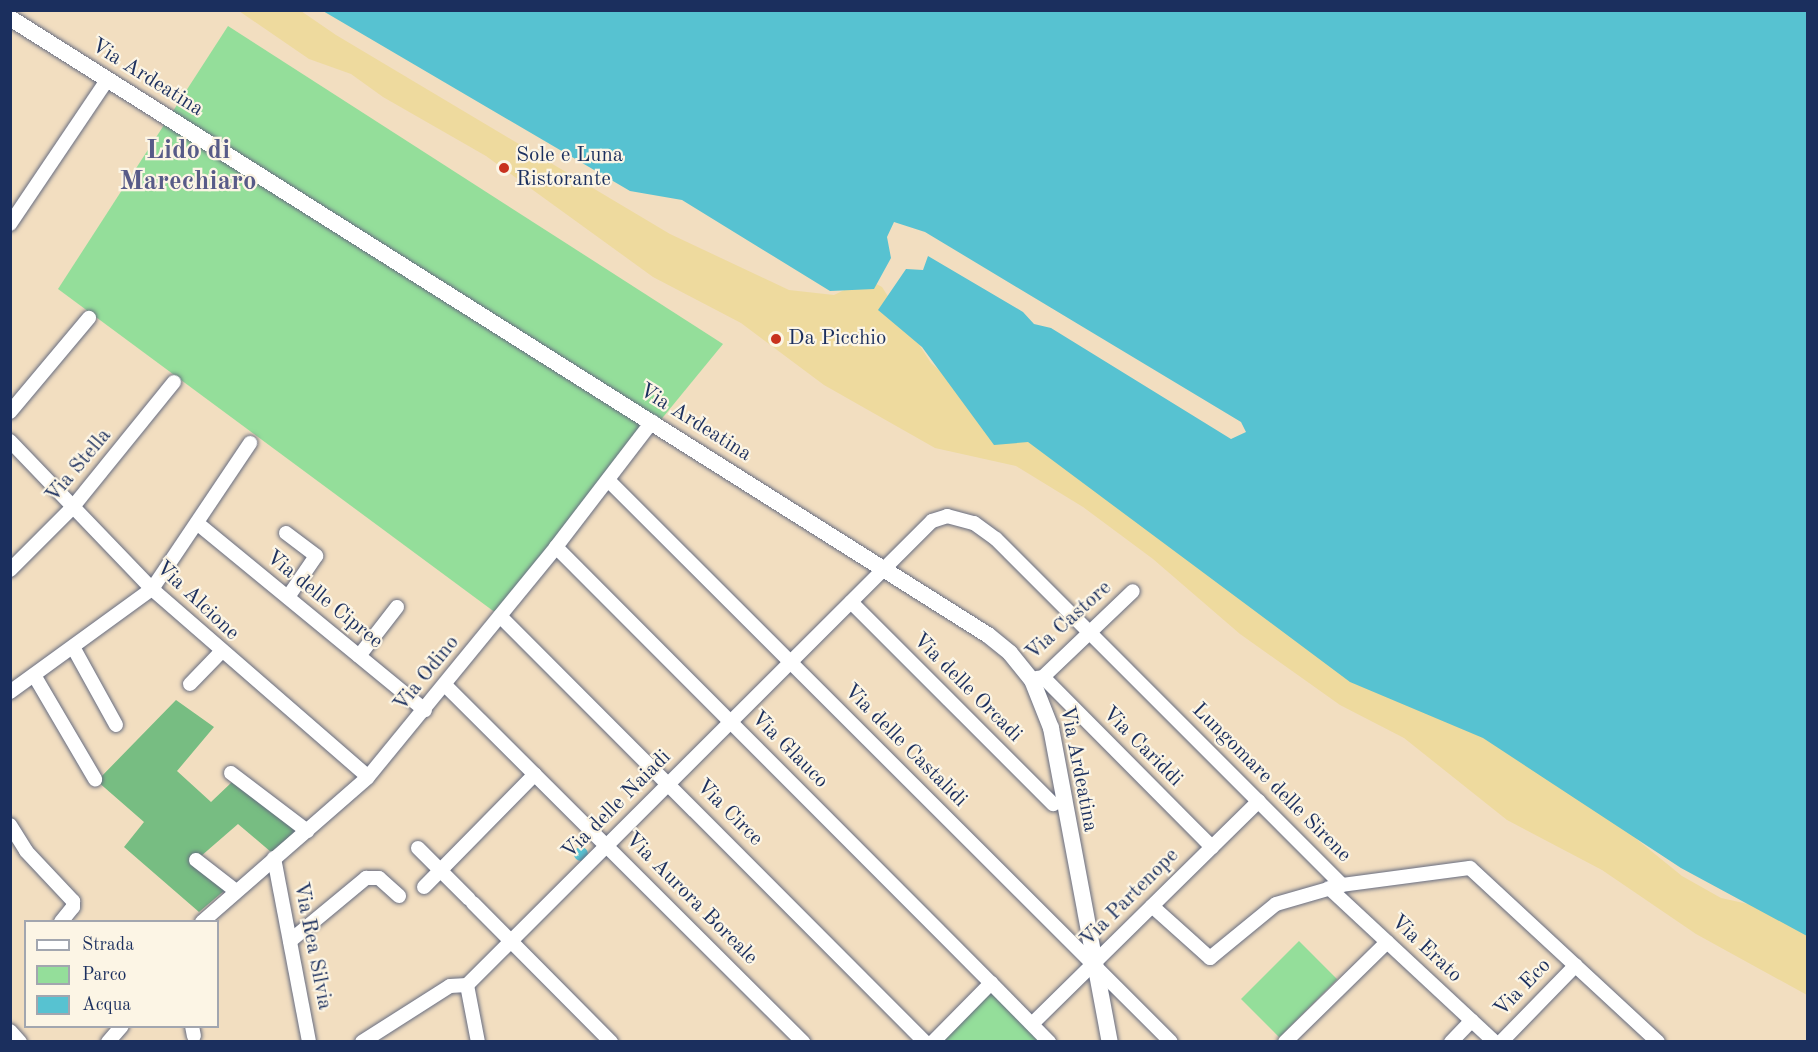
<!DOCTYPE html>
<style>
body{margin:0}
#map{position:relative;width:1818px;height:1052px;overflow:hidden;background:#f2dec0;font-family:"Old Standard TT",serif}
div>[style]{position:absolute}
.green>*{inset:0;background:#94de9a;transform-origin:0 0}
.forest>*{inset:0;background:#77bd82}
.sand>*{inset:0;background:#eeda9e}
.water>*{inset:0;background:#57c2d1}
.round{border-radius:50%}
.roads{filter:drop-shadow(0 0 2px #666c80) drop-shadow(0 0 2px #666c80)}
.minor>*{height:14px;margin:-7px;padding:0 7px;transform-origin:7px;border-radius:7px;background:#fff}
.major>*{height:16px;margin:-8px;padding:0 8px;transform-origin:8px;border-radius:8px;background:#fff}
.dots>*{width:16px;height:16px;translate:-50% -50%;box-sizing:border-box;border:3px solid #fcf5e5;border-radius:50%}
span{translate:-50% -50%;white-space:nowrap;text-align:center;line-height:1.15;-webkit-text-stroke:4.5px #fcf5e5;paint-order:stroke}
.street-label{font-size:21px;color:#1b2f5e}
.poi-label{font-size:21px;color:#1b2f5e}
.left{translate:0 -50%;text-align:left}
.district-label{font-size:27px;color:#575b88;font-weight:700}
.frame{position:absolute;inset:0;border:12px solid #1b2f5e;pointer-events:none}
.legend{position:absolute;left:24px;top:920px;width:195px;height:108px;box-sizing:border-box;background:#fcf5e5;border:2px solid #a2a6af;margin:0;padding:8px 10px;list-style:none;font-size:18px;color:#1b2f5e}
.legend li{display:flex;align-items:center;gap:12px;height:30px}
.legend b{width:30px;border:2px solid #a2a6af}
</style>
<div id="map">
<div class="green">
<div style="clip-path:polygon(228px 26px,723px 344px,500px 616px,58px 289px)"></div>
<div style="left:1299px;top:941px;width:54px;height:82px;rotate:45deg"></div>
<div style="clip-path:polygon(991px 983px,1049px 1042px,934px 1042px)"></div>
</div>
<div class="forest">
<div style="clip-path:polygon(176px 700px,214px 727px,177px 771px,211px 802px,232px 782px,297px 831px,271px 852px,238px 824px,193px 863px,225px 890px,199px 912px,124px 847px,144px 822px,97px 781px)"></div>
</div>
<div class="sand">
<div style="clip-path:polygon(239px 11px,301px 11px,336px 35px,670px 234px,789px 290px,834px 295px,867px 279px,882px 287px,931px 363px,994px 417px,1565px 781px,1682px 876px,1721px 898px,1780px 911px,1807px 908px,1807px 995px,1696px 934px,1602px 870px,1507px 820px,1404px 738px,1340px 705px,1240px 634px,1153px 559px,1083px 507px,1016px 466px,935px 448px,824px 385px,741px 323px,653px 277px,486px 156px,383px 97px,351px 74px,309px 59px)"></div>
</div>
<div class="water">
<div style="clip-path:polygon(323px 11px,1807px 11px,1807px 936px,1681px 868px,1483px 738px,1350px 682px,1028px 442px,994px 445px,922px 347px,878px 310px,906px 269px,923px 270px,928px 256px,1023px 312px,1034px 324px,1051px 328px,1231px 439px,1246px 432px,1241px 422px,925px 232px,894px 222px,887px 237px,891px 258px,874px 289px,830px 291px,682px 200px,630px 191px)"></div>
<div class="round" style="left:574px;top:847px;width:14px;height:14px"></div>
</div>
<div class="roads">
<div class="minor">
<div style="left:10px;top:224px;width:174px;rotate:-56deg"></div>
<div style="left:10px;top:412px;width:123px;rotate:-50deg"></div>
<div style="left:10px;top:441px;width:205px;rotate:46.2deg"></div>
<div style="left:152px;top:589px;width:286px;rotate:41deg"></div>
<div style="left:608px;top:480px;width:795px;rotate:44.95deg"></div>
<div style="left:197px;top:523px;width:295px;rotate:39.4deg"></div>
<div style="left:286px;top:533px;width:38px;rotate:37deg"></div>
<div style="left:316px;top:556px;width:50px;rotate:124.3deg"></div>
<div style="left:556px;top:547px;width:616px;rotate:45.07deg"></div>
<div style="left:10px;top:570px;width:88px;rotate:-45deg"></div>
<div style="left:72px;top:508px;width:162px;rotate:-51deg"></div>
<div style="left:851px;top:602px;width:286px;rotate:45deg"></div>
<div style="left:500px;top:616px;width:602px;rotate:45.07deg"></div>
<div style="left:73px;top:647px;width:89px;rotate:61.1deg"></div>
<div style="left:359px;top:656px;width:62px;rotate:-52.2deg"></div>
<div style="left:34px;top:675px;width:121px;rotate:59.6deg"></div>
<div style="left:1043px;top:677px;width:240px;rotate:45.2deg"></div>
<div style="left:1037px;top:678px;width:6px;rotate:-9deg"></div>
<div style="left:1043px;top:677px;width:124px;rotate:-43.7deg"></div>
<div style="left:190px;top:684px;width:45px;rotate:-45.9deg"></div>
<div style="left:445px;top:685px;width:506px;rotate:44.92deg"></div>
<div style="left:10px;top:692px;width:175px;rotate:-36deg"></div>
<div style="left:152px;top:589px;width:176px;rotate:-56.1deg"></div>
<div style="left:231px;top:773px;width:96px;rotate:37.3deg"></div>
<div style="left:10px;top:825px;width:31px;rotate:58deg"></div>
<div style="left:26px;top:851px;width:69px;rotate:46.8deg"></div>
<div style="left:73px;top:901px;width:6px;rotate:90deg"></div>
<div style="left:73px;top:907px;width:19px;rotate:129deg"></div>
<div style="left:418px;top:848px;width:72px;rotate:45deg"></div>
<div style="left:274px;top:858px;width:187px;rotate:79.2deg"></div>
<div style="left:196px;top:860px;width:51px;rotate:37.8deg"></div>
<div style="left:424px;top:887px;width:158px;rotate:-45.5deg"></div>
<div style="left:1329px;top:888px;width:226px;rotate:42.9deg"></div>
<div style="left:473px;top:903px;width:196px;rotate:45.2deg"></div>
<div style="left:1152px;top:906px;width:78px;rotate:41.9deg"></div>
<div style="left:1210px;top:958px;width:85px;rotate:-39.3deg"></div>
<div style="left:1276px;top:904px;width:69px;rotate:-16.1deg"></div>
<div style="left:202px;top:922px;width:220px;rotate:-41.1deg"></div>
<div style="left:368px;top:777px;width:297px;rotate:-50.7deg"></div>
<div style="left:556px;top:547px;width:158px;rotate:-52.5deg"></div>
<div style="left:290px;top:941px;width:99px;rotate:-39.7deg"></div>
<div style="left:366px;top:878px;width:13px"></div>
<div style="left:379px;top:878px;width:27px;rotate:42deg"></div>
<div style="left:467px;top:985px;width:58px;rotate:79.1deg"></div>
<div style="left:1032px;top:1024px;width:318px;rotate:-44.5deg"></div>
<div style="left:192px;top:1026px;width:10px;rotate:79deg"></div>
<div style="left:10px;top:1031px;width:15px;rotate:48deg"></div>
<div style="left:108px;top:1042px;width:21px;rotate:-49deg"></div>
<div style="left:362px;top:1042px;width:104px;rotate:-32.5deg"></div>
<div style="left:450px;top:986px;width:17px;rotate:-3deg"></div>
<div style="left:467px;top:985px;width:657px;rotate:-44.94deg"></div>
<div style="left:932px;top:521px;width:16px;rotate:-18deg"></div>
<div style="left:947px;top:516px;width:28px;rotate:15deg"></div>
<div style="left:974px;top:523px;width:27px;rotate:36deg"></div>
<div style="left:996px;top:539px;width:489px;rotate:45deg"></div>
<div style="left:1342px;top:885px;width:129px;rotate:-7.6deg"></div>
<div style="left:1470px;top:868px;width:256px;rotate:42.8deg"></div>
<div style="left:933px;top:1042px;width:83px;rotate:-45.5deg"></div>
<div style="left:991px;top:983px;width:83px;rotate:45.5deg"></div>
<div style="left:1285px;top:1042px;width:143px;rotate:-44.4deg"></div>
<div style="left:1451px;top:1042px;width:30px;rotate:-46deg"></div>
<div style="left:1501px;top:1042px;width:107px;rotate:-45.8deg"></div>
</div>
<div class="major">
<div style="left:10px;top:18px;width:1156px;rotate:32.25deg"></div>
<div style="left:988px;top:635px;width:28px;rotate:39deg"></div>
<div style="left:1010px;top:653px;width:35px;rotate:51deg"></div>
<div style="left:1032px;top:680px;width:52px;rotate:68.4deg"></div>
<div style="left:1051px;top:728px;width:319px;rotate:79.4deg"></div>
</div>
</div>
<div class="dots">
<div style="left:504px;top:168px;background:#c8321e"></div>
<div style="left:776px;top:339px;background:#c8321e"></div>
</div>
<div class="street-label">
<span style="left:147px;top:78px;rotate:32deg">Via Ardeatina</span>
<span style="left:695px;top:423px;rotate:32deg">Via Ardeatina</span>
<span style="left:79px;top:466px;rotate:-50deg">Via Stella</span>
<span style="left:324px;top:600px;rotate:39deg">Via delle Cipree</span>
<span style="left:197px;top:601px;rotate:43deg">Via Alcione</span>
<span style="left:1069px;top:621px;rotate:-42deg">Via Castore</span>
<span style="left:427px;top:674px;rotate:-51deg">Via Odino</span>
<span style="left:967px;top:688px;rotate:45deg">Via delle Orcadi</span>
<span style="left:905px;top:746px;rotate:45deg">Via delle Castalidi</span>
<span style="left:1142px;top:747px;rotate:45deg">Via Cariddi</span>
<span style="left:789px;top:750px;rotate:45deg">Via Glauco</span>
<span style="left:1078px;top:769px;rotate:79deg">Via Ardeatina</span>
<span style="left:1271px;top:783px;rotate:45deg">Lungomare delle Sirene</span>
<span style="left:617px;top:805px;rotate:-45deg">Via delle Naiadi</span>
<span style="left:729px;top:813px;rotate:45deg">Via Circe</span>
<span style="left:1130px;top:898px;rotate:-45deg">Via Partenope</span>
<span style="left:691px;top:899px;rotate:45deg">Via Aurora Boreale</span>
<span style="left:312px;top:946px;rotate:79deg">Via Rea Silvia</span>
<span style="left:1426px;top:949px;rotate:43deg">Via Erato</span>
<span style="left:1523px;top:988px;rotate:-46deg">Via Eco</span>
</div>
<div class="poi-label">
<span class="left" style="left:516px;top:168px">Sole e Luna<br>Ristorante</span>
<span class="left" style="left:788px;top:339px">Da Picchio</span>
</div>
<div class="district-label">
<span style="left:188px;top:166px">Lido di<br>Marechiaro</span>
</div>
<div class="frame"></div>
<ul class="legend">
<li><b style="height:8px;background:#fff"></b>Strada</li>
<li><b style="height:16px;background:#94de9a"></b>Parco</li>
<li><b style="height:16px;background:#57c2d1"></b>Acqua</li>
</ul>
</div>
